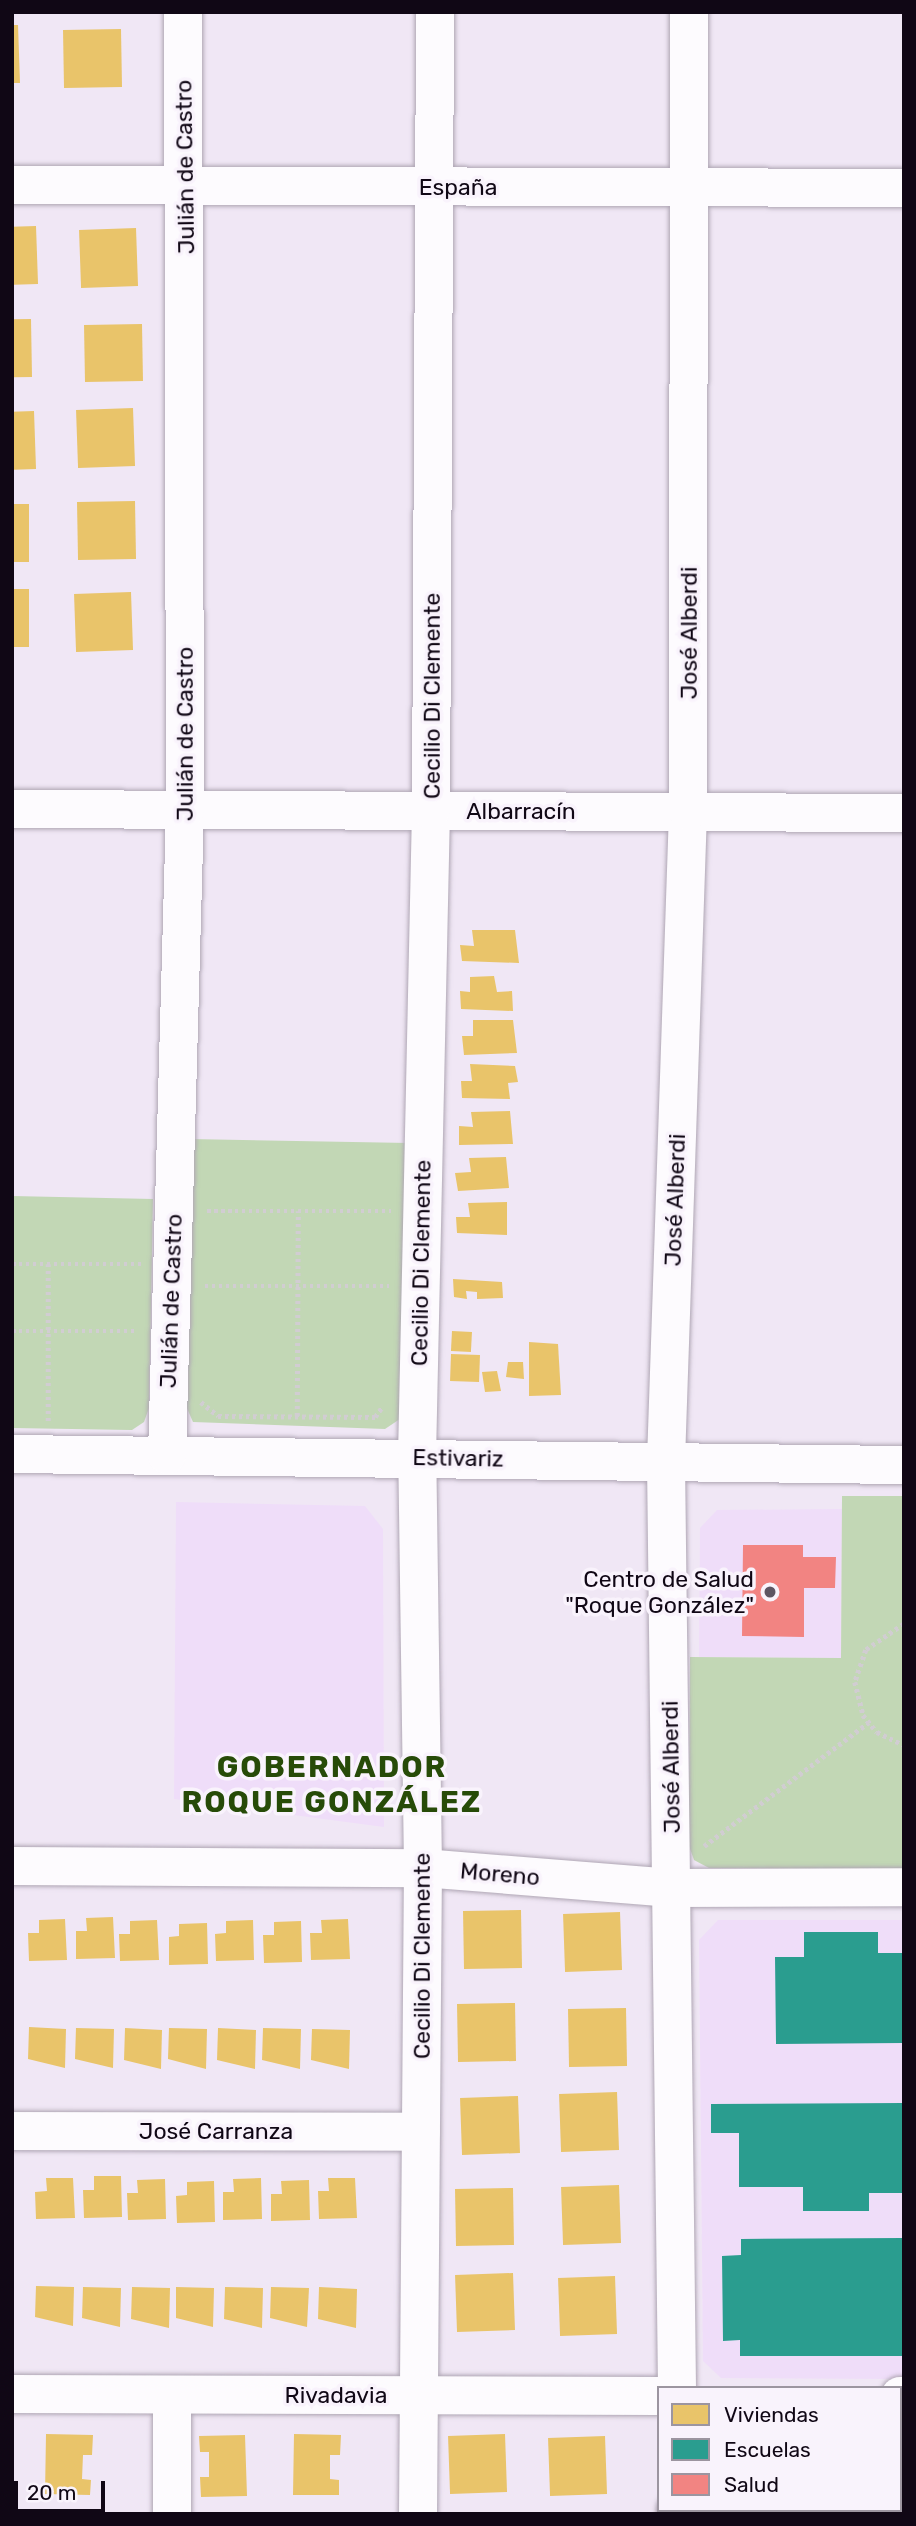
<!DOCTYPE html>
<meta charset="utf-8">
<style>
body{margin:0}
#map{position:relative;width:916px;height:2526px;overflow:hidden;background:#f0e7f5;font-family:Rubik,sans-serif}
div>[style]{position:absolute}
.built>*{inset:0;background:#efddf9}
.green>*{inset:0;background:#c2d7b5}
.homes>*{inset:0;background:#e9c46a;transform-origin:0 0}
.schools>*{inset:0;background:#2a9d8f}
.health>*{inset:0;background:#f28482}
.path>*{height:4.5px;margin-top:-2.25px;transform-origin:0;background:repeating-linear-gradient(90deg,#d1cdd2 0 3.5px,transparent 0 7px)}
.roads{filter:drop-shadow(0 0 2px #afa6b4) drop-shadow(0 0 2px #afa6b4)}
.minor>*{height:38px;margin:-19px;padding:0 19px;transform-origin:19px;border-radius:19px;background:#fdfbfe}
.dots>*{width:19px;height:19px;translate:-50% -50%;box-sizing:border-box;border:4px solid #f9f3fc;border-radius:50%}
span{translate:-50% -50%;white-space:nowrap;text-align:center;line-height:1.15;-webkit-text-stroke:7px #f9f3fc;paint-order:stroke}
.street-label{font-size:23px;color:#100715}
.poi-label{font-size:23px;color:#100715}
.right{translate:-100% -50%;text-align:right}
.district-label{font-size:30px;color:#274b08;font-weight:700;letter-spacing:2px}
.frame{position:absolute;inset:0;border:14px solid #100715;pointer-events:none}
.legend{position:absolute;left:657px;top:2386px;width:245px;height:126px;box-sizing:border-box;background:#f9f3fc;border:2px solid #9c95a0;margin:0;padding:9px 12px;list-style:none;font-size:21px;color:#100715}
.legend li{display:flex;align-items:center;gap:14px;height:35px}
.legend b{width:35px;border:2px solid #9c95a0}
.scale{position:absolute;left:14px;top:2481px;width:91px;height:32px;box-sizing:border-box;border:4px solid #100715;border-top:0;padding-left:9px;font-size:21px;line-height:24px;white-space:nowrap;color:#100715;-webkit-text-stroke:5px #f9f3fc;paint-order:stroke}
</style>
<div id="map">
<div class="built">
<div style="clip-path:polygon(176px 1502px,365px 1506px,383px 1529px,384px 1827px,174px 1799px)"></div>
<div style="clip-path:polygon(842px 1509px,841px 1658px,699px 1657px,700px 1528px,717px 1510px)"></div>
<div style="clip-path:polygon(718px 1920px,904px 1920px,904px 2379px,721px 2378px,703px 2361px,699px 1940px)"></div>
</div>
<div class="green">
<div style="clip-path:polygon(189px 1139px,409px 1143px,400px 1419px,385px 1429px,193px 1422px,186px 1406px)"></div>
<div style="clip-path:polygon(12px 1196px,153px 1199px,149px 1408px,144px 1422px,132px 1430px,12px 1428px)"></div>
<div style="clip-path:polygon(842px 1496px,904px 1496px,904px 1870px,709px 1868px,694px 1860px,689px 1846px,690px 1657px,841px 1658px)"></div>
</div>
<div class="homes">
<div style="clip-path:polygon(12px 25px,18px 25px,20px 83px,12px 83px)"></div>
<div style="left:121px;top:29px;width:58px;height:58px;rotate:89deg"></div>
<div style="left:36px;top:226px;width:58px;height:24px;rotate:88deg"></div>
<div style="left:136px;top:228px;width:58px;height:57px;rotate:88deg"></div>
<div style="left:31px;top:319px;width:58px;height:19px;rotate:89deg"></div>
<div style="left:142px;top:324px;width:57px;height:58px;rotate:89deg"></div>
<div style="left:133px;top:408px;width:58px;height:57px;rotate:88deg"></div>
<div style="left:34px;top:411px;width:58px;height:22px;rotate:88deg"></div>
<div style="left:135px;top:501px;width:58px;height:58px;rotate:89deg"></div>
<div style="left:12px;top:504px;width:17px;height:58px"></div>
<div style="left:12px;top:589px;width:17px;height:58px"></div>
<div style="left:131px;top:592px;width:58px;height:57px;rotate:88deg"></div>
<div style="clip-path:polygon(472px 930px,515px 930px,519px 963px,462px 961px,460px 945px,474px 946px)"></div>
<div style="clip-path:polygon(494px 976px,497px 992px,512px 991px,513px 1011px,461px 1009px,460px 991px,470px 992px,470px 977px)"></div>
<div style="clip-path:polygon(473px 1020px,513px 1020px,517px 1053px,464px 1055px,462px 1036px,473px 1036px)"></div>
<div style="clip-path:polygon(470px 1064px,515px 1066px,518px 1082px,508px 1083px,510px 1099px,462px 1098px,461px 1081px,472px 1081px)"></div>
<div style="clip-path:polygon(510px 1111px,513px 1144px,459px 1145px,459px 1126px,473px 1127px,471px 1112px)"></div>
<div style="clip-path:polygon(506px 1157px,509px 1188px,458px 1191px,455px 1173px,471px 1172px,469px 1158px)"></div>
<div style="clip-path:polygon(507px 1202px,507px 1235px,457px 1233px,456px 1217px,470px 1217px,468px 1203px)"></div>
<div style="clip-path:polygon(453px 1279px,502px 1282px,503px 1298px,477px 1299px,477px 1292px,466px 1291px,467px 1299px,454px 1297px)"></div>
<div style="left:452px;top:1331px;width:20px;height:20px;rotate:3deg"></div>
<div style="clip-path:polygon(529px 1342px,558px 1344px,561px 1395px,529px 1396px)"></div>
<div style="left:451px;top:1354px;width:29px;height:27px;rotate:2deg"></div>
<div style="clip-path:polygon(508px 1362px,523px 1362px,524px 1379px,506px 1377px)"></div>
<div style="clip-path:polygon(497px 1371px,501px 1391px,485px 1392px,482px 1372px)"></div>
<div style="left:521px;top:1910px;width:58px;height:58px;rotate:89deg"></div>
<div style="left:620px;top:1912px;width:58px;height:57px;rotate:88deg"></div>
<div style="clip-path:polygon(113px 1917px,115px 1958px,76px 1959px,76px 1931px,87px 1931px,86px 1918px)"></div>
<div style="clip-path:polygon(65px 1919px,67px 1960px,29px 1961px,28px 1933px,39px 1933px,39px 1920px)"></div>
<div style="clip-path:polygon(348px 1919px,350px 1959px,311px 1960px,310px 1933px,322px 1933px,321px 1920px)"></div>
<div style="clip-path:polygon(157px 1920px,159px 1960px,120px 1961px,119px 1934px,130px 1934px,130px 1921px)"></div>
<div style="clip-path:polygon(253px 1920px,254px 1960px,216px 1961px,215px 1934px,226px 1933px,226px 1921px)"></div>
<div style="clip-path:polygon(301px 1921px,302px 1962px,264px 1963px,263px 1935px,274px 1935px,274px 1922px)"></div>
<div style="clip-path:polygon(207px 1923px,208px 1964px,169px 1965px,169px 1937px,179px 1936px,179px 1924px)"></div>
<div style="left:515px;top:2003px;width:58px;height:58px;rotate:89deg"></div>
<div style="left:626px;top:2008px;width:58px;height:58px;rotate:89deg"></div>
<div style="clip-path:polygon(29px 2027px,66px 2029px,65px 2068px,28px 2059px)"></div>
<div style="clip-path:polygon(76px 2028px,114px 2029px,113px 2068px,75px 2059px)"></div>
<div style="clip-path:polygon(125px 2028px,162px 2030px,161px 2069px,124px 2060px)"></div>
<div style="clip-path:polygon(169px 2028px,207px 2029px,206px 2069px,168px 2059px)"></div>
<div style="clip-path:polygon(218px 2028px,256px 2030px,255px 2069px,217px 2060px)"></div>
<div style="clip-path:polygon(263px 2028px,301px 2029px,300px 2069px,262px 2060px)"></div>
<div style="clip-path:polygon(312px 2029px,350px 2030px,349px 2069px,311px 2060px)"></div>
<div style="left:617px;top:2092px;width:58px;height:58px;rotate:88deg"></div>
<div style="left:518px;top:2096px;width:57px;height:58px;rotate:88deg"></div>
<div style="clip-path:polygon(94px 2176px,121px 2176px,122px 2217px,84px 2218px,83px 2190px,94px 2190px)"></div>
<div style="clip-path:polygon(46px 2178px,73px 2178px,75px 2218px,36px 2219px,35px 2192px,47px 2191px)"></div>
<div style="clip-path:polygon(261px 2178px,262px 2219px,223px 2220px,223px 2192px,234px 2192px,233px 2179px)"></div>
<div style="clip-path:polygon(328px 2178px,355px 2178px,357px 2218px,319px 2219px,318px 2191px,329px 2191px)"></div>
<div style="clip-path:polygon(165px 2179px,166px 2219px,128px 2220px,127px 2193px,138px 2193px,137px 2180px)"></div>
<div style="clip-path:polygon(309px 2180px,310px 2220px,271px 2221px,271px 2194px,282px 2194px,281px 2181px)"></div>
<div style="clip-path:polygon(214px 2181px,215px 2222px,177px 2223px,176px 2196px,187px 2195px,187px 2182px)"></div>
<div style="left:619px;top:2185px;width:58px;height:58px;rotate:88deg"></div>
<div style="left:513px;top:2188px;width:57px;height:58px;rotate:89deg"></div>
<div style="left:513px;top:2273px;width:57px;height:58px;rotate:88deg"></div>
<div style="left:615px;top:2276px;width:58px;height:57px;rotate:88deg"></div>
<div style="clip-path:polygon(36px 2286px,74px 2287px,73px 2326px,35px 2317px)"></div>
<div style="clip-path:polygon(83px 2287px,121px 2288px,120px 2327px,82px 2318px)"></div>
<div style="clip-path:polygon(132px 2287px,170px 2288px,169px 2328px,131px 2319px)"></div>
<div style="clip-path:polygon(176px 2287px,214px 2288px,213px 2327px,176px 2318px)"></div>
<div style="clip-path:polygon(225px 2287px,263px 2288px,262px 2328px,224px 2319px)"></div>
<div style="clip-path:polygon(271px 2287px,309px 2288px,307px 2327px,270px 2318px)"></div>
<div style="clip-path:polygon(319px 2287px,357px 2289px,356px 2328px,318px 2319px)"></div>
<div style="clip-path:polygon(46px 2434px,93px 2435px,92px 2455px,83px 2455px,82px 2479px,91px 2480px,90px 2495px,45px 2494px)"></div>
<div style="clip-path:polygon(294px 2434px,341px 2435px,340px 2455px,330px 2455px,330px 2479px,339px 2480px,339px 2495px,293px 2495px)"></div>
<div style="left:505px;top:2434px;width:58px;height:57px;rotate:88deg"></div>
<div style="clip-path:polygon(245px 2435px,247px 2496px,201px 2497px,200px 2477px,209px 2477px,209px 2452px,200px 2452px,199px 2436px)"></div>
<div style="left:605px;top:2436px;width:58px;height:57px;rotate:88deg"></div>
</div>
<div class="schools">
<div style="clip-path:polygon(804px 1932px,878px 1932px,878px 1953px,904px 1953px,904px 2043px,776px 2044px,775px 1957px,804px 1957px)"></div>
<div style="clip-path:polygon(904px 2103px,904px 2193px,869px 2193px,869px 2211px,803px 2211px,803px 2187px,739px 2187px,739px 2133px,711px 2133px,711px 2104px)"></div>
<div style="clip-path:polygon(903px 2238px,903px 2356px,740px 2356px,740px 2340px,723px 2341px,722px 2256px,741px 2255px,741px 2239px)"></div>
</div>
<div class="health">
<div style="clip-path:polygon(743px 1545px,803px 1545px,803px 1557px,836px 1557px,835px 1588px,804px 1588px,804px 1637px,742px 1636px)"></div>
</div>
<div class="path">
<div style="left:207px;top:1211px;width:184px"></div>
<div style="left:12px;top:1264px;width:129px"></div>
<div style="left:205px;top:1286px;width:184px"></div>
<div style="left:12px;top:1331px;width:125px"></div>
<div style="left:201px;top:1402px;width:22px;rotate:39deg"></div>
<div style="left:218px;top:1416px;width:157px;rotate:0.4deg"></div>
<div style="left:375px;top:1417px;width:12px;rotate:-55deg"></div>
<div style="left:297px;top:1416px;width:205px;rotate:-89.7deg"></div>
<div style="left:48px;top:1421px;width:157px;rotate:-90deg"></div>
<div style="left:904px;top:1624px;width:46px;rotate:145.6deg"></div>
<div style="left:866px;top:1650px;width:34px;rotate:109deg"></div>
<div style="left:855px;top:1682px;width:34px;rotate:76deg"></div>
<div style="left:863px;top:1715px;width:22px;rotate:51deg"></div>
<div style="left:877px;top:1732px;width:30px;rotate:26deg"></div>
<div style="left:704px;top:1846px;width:206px;rotate:-36.9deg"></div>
</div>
<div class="roads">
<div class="minor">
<div style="left:12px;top:185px;width:892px;rotate:0.19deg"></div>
<div style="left:12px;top:809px;width:892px;rotate:0.26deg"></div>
<div style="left:12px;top:1454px;width:892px;rotate:0.71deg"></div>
<div style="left:167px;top:1455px;width:645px;rotate:-88.4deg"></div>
<div style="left:185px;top:810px;width:798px;rotate:-90.14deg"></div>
<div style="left:12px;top:1866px;width:411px;rotate:0.3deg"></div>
<div style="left:423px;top:1868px;width:250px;rotate:4.6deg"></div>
<div style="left:672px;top:1888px;width:232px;rotate:-0.2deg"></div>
<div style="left:12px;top:2131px;width:409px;rotate:0.1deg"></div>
<div style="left:677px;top:2388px;width:927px;rotate:-90.68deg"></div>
<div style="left:666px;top:1461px;width:650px;rotate:-88.06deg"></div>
<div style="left:688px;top:811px;width:799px;rotate:-89.93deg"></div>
<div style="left:12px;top:2394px;width:647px;rotate:0.18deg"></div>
<div style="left:900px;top:2396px;width:4px"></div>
<div style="left:172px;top:2514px;width:119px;rotate:-90deg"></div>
<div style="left:418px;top:2514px;width:646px;rotate:-89.56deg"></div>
<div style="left:423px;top:1868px;width:411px;rotate:-90.8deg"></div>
<div style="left:417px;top:1457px;width:647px;rotate:-88.76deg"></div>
<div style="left:431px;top:810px;width:798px;rotate:-89.71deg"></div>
<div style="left:676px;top:2514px;width:4px;rotate:-90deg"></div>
</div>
</div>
<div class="dots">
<div style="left:770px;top:1592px;background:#5e5563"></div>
</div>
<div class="street-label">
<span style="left:185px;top:167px;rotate:-91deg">Julián de Castro</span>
<span style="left:458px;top:187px">España</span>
<span style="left:689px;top:633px;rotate:-90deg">José Alberdi</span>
<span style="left:432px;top:696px;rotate:-90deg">Cecilio Di Clemente</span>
<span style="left:185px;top:734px;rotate:-90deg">Julián de Castro</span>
<span style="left:521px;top:811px">Albarracín</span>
<span style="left:675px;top:1200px;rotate:-88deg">José Alberdi</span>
<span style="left:421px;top:1263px;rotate:-89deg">Cecilio Di Clemente</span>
<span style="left:171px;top:1301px;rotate:-88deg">Julián de Castro</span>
<span style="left:458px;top:1458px;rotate:1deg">Estivariz</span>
<span style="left:671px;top:1767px;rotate:-91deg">José Alberdi</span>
<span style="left:500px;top:1874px;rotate:5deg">Moreno</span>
<span style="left:422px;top:1956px;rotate:-90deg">Cecilio Di Clemente</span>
<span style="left:216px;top:2131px">José Carranza</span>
<span style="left:336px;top:2395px">Rivadavia</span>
</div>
<div class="poi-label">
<span class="right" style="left:754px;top:1592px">Centro de Salud<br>"Roque González"</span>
</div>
<div class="district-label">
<span style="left:332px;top:1784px">GOBERNADOR<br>ROQUE GONZÁLEZ</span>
</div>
<div class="frame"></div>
<ul class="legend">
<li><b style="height:19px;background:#e9c46a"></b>Viviendas</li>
<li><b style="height:19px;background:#2a9d8f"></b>Escuelas</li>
<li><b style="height:19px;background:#f28482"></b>Salud</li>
</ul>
<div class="scale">20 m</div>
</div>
